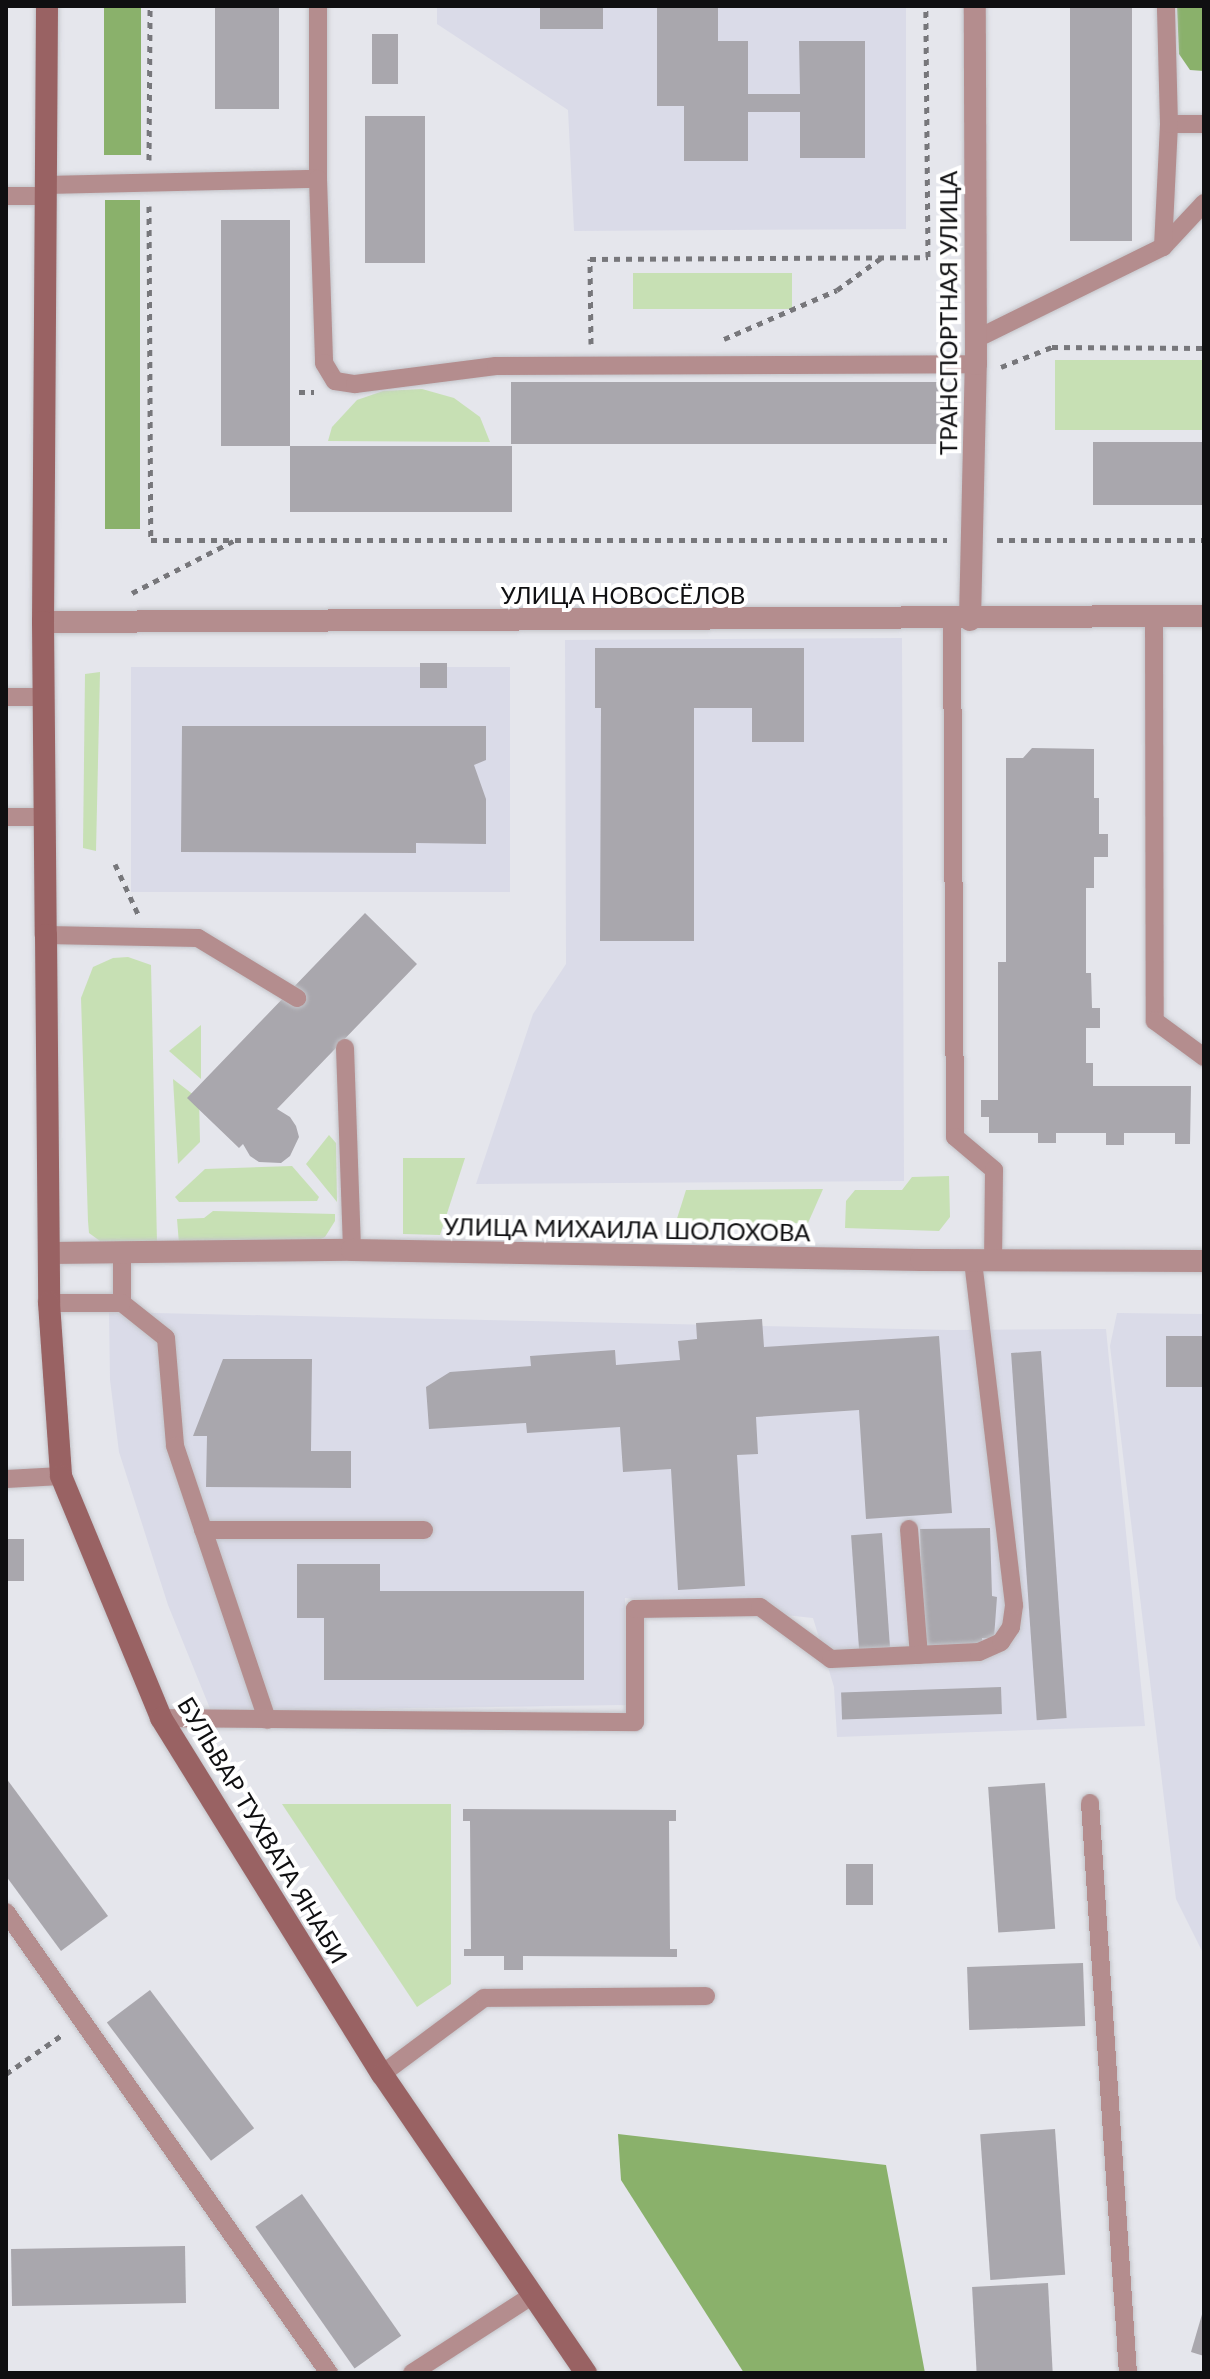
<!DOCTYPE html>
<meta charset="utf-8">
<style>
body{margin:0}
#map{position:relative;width:1210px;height:2379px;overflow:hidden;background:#e5e6ec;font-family:Lato,sans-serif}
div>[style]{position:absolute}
.built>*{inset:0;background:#dadbe8;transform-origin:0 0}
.green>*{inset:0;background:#c7e0b4;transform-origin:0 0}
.forest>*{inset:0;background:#8ab16b;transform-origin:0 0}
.building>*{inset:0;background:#a9a7ad;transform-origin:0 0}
.path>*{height:5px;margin-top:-2.5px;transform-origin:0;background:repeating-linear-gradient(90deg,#77777b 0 6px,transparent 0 12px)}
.roads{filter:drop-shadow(0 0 2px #c3c4c9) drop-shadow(0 0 2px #c3c4c9)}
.service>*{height:18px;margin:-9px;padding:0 9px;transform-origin:9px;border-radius:9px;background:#b48d8e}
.minor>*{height:22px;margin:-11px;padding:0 11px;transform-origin:11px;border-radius:11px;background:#b48d8e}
.secondary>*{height:22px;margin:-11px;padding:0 11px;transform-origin:11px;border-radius:11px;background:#996263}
span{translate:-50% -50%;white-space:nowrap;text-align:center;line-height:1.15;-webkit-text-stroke:8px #fff;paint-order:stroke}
.street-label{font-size:24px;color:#0f0f11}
.frame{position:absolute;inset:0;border:8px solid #0f0f11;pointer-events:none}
</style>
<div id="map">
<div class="built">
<div style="clip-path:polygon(437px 6px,906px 6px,906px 229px,574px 231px,568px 110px,437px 24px)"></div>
<div style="clip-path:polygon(902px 638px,904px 1181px,476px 1184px,533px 1014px,566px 964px,565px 640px)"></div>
<div style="left:510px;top:667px;width:225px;height:379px;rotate:90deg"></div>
<div style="clip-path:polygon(109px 1312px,951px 1330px,1106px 1329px,1145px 1726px,837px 1737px,834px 1687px,813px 1618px,625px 1598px,626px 1705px,211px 1711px,168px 1605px,119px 1452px,110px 1380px)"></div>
<div style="clip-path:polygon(1117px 1313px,1204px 1314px,1204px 1955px,1176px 1899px,1110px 1346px)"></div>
</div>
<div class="green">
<div style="left:792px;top:273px;width:36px;height:159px;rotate:90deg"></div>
<div style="left:1204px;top:360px;width:70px;height:149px;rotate:90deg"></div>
<div style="clip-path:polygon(422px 389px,454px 398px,480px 417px,490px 442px,328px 441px,332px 427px,357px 400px,383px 391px)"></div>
<div style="clip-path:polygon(100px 672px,96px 851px,83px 848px,85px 674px)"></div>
<div style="clip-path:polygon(128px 957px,151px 965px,157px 1244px,100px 1241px,89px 1233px,88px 1221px,81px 998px,93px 967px,113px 958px)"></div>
<div style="clip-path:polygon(201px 1025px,201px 1079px,169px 1051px)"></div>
<div style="clip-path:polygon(173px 1079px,199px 1099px,200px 1142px,178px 1164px)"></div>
<div style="clip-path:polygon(329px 1135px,336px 1143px,337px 1202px,306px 1164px)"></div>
<div style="clip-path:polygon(403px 1158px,465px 1158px,440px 1235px,403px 1234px)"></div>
<div style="clip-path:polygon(292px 1166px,319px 1197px,317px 1201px,179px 1202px,175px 1197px,205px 1169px)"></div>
<div style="clip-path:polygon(949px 1176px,950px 1217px,939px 1231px,845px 1228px,846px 1201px,855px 1190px,902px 1190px,912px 1177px)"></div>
<div style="clip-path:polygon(823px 1189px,808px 1223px,675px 1225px,686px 1190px)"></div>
<div style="clip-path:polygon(213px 1211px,335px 1214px,335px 1221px,325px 1237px,310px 1244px,179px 1244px,177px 1219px,204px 1218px)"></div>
<div style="clip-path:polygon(282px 1804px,451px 1804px,451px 1984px,417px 2007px)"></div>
</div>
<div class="forest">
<div style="left:104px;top:6px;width:37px;height:149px"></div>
<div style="clip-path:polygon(1177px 6px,1204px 6px,1204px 71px,1190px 70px,1179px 54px)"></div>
<div style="left:105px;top:200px;width:35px;height:329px"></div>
<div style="clip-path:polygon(618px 2134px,886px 2165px,925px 2373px,744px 2373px,621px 2180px)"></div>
</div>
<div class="building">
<div style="left:215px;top:6px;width:64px;height:103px"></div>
<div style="left:540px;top:6px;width:63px;height:23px"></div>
<div style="clip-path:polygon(657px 6px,718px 6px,718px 41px,748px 41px,748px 94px,800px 94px,799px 41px,865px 41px,865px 158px,800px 158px,800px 112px,748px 112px,748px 161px,684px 161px,684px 106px,657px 106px)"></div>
<div style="left:1070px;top:6px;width:62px;height:235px"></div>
<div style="left:372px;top:34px;width:26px;height:50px"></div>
<div style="left:365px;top:116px;width:60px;height:147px"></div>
<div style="left:290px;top:220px;width:226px;height:69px;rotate:90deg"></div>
<div style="left:946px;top:382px;width:62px;height:435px;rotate:90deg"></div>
<div style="left:1093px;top:442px;width:111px;height:63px"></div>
<div style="left:290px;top:446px;width:222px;height:66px"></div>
<div style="clip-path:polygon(595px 648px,804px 648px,804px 742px,752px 742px,752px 708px,694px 708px,694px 941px,600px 941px,601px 708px,595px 708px)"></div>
<div style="left:447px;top:663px;width:25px;height:27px;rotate:90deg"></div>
<div style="clip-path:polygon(182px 726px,486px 726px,486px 760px,474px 765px,486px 799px,486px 844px,416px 843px,416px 853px,181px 852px)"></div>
<div style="clip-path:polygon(1032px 748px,1094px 749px,1094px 798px,1099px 798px,1099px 834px,1108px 834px,1108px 857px,1094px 857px,1094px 888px,1086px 888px,1086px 973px,1091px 973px,1092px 1008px,1100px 1008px,1100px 1028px,1086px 1028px,1086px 1063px,1093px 1063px,1093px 1086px,1191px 1086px,1190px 1144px,1175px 1144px,1175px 1133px,1124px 1133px,1124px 1145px,1106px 1145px,1106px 1133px,1056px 1133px,1056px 1143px,1038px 1143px,1038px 1133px,989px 1133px,989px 1117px,981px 1117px,981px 1100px,998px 1100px,998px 962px,1006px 962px,1006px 758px,1023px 758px)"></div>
<div style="clip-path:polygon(365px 913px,417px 964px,277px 1109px,290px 1117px,296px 1126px,299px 1137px,290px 1156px,281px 1163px,259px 1162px,250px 1156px,243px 1144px,239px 1148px,187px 1098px)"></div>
<div style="clip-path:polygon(762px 1319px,764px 1347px,939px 1336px,952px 1513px,866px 1519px,859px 1410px,756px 1417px,758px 1454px,737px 1455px,745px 1586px,678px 1590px,671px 1469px,623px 1472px,620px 1427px,527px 1433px,526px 1423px,429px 1429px,426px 1387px,450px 1372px,531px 1366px,530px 1356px,615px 1350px,616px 1365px,680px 1360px,678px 1341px,697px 1339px,696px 1323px)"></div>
<div style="left:1166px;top:1336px;width:38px;height:51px"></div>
<div style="left:1041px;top:1351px;width:368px;height:30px;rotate:86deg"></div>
<div style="clip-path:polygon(223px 1359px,312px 1359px,311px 1451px,351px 1451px,351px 1488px,206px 1487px,207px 1436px,193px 1436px)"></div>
<div style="clip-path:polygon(990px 1528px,992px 1596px,997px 1597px,994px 1638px,982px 1638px,982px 1646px,923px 1648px,920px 1529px)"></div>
<div style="left:882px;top:1533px;width:114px;height:31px;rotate:86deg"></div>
<div style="left:6px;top:1539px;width:18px;height:42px"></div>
<div style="clip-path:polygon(297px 1564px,380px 1564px,380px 1591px,584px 1591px,584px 1680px,324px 1680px,324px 1618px,297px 1618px)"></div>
<div style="left:1001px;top:1687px;width:27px;height:160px;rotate:88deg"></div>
<div style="clip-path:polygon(6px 1778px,108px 1916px,61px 1951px,6px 1876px)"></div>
<div style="left:1045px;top:1783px;width:146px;height:57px;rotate:86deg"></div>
<div style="clip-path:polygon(463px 1809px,676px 1810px,676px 1821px,669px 1821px,670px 1949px,677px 1949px,677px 1957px,523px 1956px,523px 1970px,504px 1970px,504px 1956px,464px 1956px,464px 1949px,471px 1949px,470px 1821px,463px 1821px)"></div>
<div style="left:846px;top:1864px;width:27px;height:41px"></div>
<div style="left:1083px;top:1963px;width:63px;height:116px;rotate:88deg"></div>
<div style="left:150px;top:1990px;width:173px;height:54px;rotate:53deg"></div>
<div style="left:1055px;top:2129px;width:146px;height:75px;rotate:86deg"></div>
<div style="left:302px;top:2194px;width:173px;height:57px;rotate:55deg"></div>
<div style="left:185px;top:2246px;width:57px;height:174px;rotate:89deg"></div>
<div style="left:1048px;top:2283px;width:90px;height:76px;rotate:87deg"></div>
<div style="clip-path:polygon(1203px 2311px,1204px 2311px,1204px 2356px,1191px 2352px)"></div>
</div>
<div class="path">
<div style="left:149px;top:160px;width:154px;rotate:-89.6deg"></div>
<div style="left:149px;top:206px;width:334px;rotate:89.7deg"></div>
<div style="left:151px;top:540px;width:796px"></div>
<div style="left:724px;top:339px;width:123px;rotate:-23.4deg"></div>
<div style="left:837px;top:290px;width:54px;rotate:-36deg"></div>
<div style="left:591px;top:344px;width:85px;rotate:-90.7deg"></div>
<div style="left:590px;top:259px;width:338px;rotate:-0.3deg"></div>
<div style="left:928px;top:257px;width:251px;rotate:-90.5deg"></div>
<div style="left:1001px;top:367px;width:55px;rotate:-21.4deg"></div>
<div style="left:1052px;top:347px;width:152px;rotate:0.4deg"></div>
<div style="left:299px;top:392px;width:15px"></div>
<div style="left:997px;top:540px;width:207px"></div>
<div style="left:132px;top:593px;width:114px;rotate:-27.2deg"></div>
<div style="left:115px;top:864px;width:55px;rotate:65.3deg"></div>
<div style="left:6px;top:2074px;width:68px;rotate:-34.9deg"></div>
</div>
<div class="roads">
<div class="service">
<div style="left:318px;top:6px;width:173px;rotate:90deg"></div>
<div style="left:1169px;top:124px;width:35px"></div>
<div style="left:46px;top:185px;width:272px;rotate:-1.3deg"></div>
<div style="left:318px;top:179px;width:184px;rotate:88.1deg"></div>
<div style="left:324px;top:363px;width:21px;rotate:59deg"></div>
<div style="left:335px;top:381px;width:20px;rotate:9deg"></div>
<div style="left:355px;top:384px;width:142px;rotate:-7.3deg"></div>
<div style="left:496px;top:366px;width:480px;rotate:-0.2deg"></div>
<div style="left:6px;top:196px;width:40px"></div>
<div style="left:1163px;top:247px;width:60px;rotate:-47deg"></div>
<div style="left:976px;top:339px;width:208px;rotate:-26.2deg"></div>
<div style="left:1163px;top:247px;width:123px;rotate:-87.2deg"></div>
<div style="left:1169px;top:124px;width:118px;rotate:-91.5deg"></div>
<div style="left:1154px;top:617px;width:404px;rotate:89.9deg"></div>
<div style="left:1155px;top:1021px;width:61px;rotate:36.3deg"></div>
<div style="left:952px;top:620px;width:517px;rotate:89.67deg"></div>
<div style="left:955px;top:1137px;width:51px;rotate:40.2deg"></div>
<div style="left:994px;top:1170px;width:90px;rotate:90.6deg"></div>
<div style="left:6px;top:697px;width:37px"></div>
<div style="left:6px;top:817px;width:39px"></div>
<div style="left:46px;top:935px;width:152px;rotate:1.1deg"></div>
<div style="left:198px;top:938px;width:116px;rotate:31.2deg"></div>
<div style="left:345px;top:1048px;width:202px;rotate:88deg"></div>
<div style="left:122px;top:1252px;width:51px;rotate:90deg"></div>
<div style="left:122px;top:1303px;width:56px;rotate:38.5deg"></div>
<div style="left:166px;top:1338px;width:108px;rotate:85.2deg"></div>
<div style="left:175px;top:1446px;width:289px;rotate:71.4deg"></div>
<div style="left:49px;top:1303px;width:73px"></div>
<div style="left:6px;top:1479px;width:55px;rotate:-3.1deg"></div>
<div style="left:909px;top:1529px;width:126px;rotate:85.5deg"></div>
<div style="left:203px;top:1530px;width:221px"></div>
<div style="left:161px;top:1718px;width:474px;rotate:0.5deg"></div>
<div style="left:635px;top:1722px;width:113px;rotate:-90deg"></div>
<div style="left:635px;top:1609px;width:125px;rotate:-0.9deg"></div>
<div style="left:760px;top:1607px;width:88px;rotate:36.2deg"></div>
<div style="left:831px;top:1659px;width:148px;rotate:-2.7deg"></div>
<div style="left:979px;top:1652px;width:24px;rotate:-24deg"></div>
<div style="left:1001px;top:1642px;width:18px;rotate:-56deg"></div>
<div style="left:1011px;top:1627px;width:22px;rotate:-82deg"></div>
<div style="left:1014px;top:1605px;width:347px;rotate:-96.8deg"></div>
<div style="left:1090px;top:1803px;width:571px;rotate:86.19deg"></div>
<div style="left:6px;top:1912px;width:563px;rotate:54.98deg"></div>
<div style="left:382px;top:2074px;width:127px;rotate:-36.7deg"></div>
<div style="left:484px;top:1998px;width:222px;rotate:-0.5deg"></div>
<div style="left:412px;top:2373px;width:144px;rotate:-32.8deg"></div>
</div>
<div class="minor">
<div style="left:970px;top:620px;width:256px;rotate:-88.7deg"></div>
<div style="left:976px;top:364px;width:358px;rotate:-90.2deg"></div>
<div style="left:43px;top:622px;width:1161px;rotate:-0.3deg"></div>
<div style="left:49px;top:1253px;width:303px;rotate:-0.6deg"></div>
<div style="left:352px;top:1250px;width:569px;rotate:1.01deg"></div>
<div style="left:921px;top:1260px;width:283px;rotate:0.2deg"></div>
</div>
<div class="secondary">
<div style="left:47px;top:6px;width:616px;rotate:90.37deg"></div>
<div style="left:43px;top:622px;width:313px;rotate:89.5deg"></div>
<div style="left:46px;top:935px;width:368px;rotate:89.5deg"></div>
<div style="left:49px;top:1303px;width:173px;rotate:86deg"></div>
<div style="left:61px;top:1476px;width:262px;rotate:67.5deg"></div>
<div style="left:161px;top:1718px;width:419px;rotate:58.2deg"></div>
<div style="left:382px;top:2074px;width:362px;rotate:55.7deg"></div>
</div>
</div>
<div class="street-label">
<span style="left:948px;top:313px;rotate:-90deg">ТРАНСПОРТНАЯ УЛИЦА</span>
<span style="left:623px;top:595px">УЛИЦА НОВОСЁЛОВ</span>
<span style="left:627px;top:1229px;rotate:1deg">УЛИЦА МИХАИЛА ШОЛОХОВА</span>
<span style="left:263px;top:1830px;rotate:59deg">БУЛЬВАР ТУХВАТА ЯНАБИ</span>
</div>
<div class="frame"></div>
</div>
